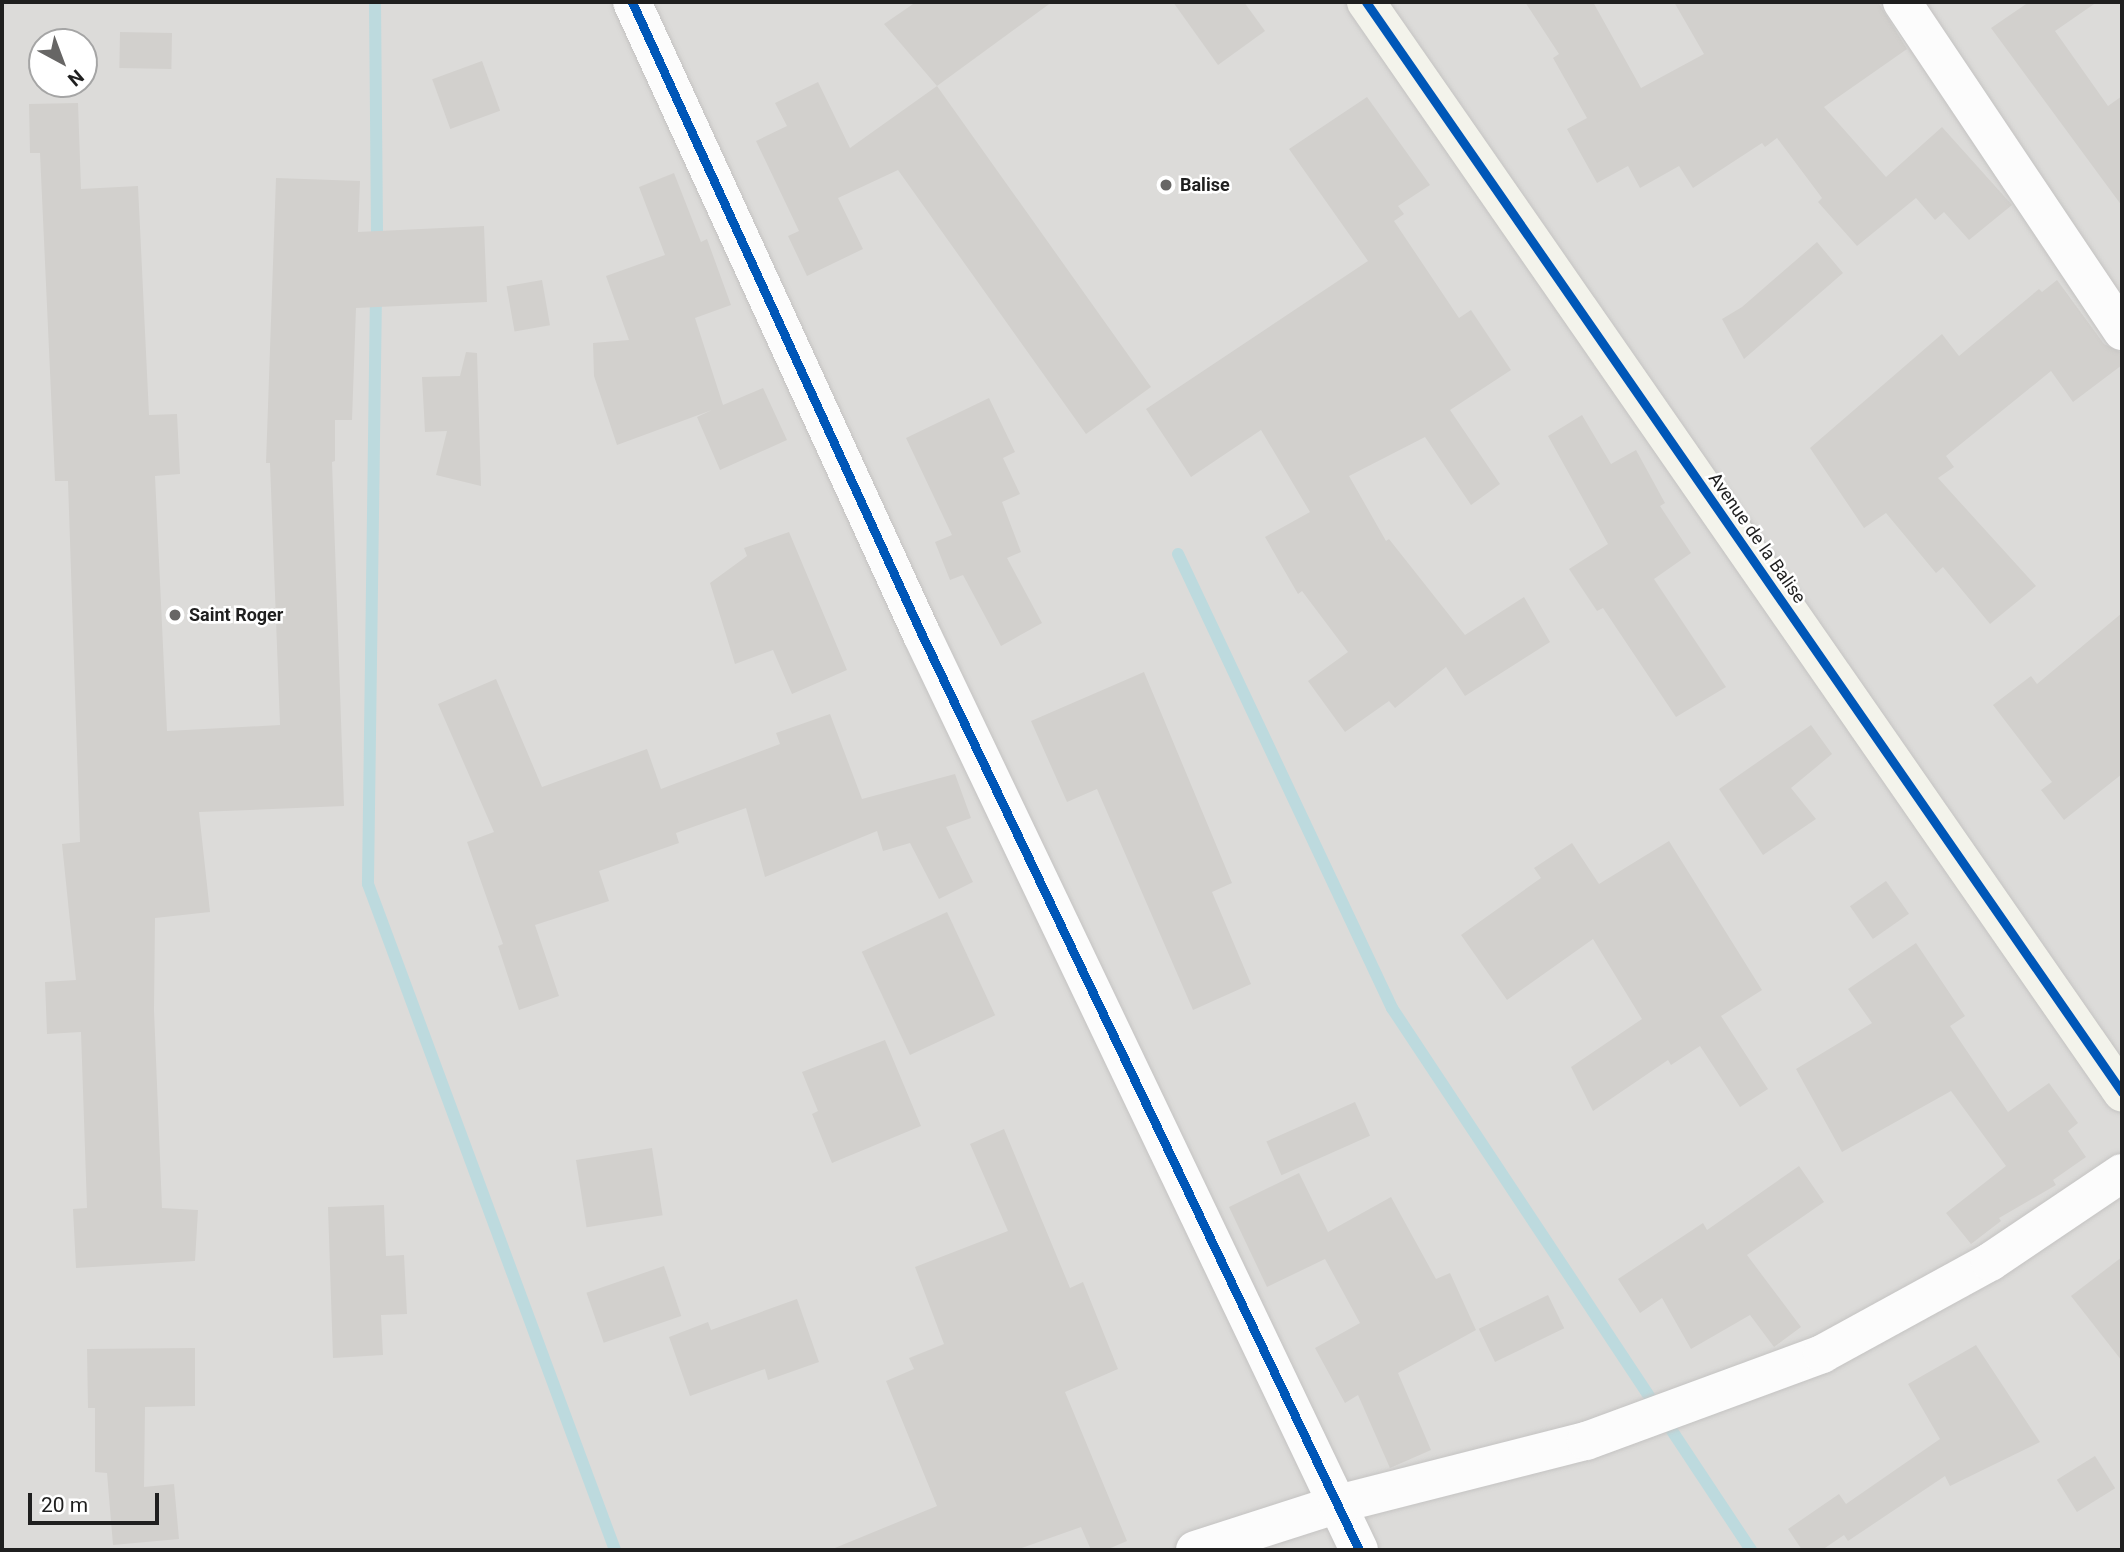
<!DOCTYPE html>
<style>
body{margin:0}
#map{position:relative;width:2124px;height:1552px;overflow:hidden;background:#edebe8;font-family:Roboto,sans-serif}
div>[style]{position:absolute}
.residential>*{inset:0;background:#dcdbd9}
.stream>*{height:12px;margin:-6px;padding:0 6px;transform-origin:6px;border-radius:6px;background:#bddade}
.building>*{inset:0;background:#d2d0cd;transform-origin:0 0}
.roads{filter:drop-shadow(0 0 2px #c4c3c2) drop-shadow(0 0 2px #c4c3c2)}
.street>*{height:38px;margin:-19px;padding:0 19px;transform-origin:19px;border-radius:19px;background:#fcfcfc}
.secondary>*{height:38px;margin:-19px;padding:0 19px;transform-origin:19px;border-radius:19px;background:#f3f3eb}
.cycleway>*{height:9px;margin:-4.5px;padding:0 4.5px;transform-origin:4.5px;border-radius:4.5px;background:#0057b8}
.dots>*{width:19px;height:19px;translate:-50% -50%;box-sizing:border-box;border:4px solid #fff;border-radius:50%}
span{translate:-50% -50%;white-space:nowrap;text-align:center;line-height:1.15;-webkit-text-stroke:5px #fff;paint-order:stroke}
.poi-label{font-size:18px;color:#1f1f1f;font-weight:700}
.left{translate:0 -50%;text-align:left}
.street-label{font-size:18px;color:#1f1f1f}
.frame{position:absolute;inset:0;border:4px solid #1f1f1f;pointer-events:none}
.north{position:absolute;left:28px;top:28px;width:70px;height:70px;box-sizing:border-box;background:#fff;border:2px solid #a5a5a5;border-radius:50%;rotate:139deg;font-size:19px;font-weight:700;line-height:28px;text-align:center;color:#1f1f1f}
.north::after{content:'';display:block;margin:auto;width:24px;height:32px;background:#676665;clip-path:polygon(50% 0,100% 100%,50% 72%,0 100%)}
.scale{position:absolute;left:28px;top:1493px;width:131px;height:32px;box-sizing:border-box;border:4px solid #1f1f1f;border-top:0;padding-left:9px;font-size:21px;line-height:24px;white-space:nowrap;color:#1f1f1f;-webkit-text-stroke:5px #fff;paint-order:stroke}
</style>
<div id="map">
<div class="residential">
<div style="clip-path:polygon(evenodd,2px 2px,2122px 2px,2122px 1550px,2px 1550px,2px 2px,42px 42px,84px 42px,84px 84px,42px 84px,42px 42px)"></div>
</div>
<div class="stream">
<div style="left:375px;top:2px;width:244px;rotate:89.5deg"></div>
<div style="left:376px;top:293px;width:591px;rotate:90.78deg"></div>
<div style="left:368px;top:884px;width:710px;rotate:69.65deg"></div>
<div style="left:1178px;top:554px;width:502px;rotate:64.76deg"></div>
<div style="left:1392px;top:1008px;width:650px;rotate:56.48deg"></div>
</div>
<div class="building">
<div style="clip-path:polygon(916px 2px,1052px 2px,937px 86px,884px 24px)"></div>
<div style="clip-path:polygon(1173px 2px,1244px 2px,1265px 31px,1218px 65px)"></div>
<div style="clip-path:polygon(1525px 2px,1593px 2px,1641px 88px,1704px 54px,1674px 2px,1878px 2px,1907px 49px,1824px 107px,1886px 177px,1942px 127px,2012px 205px,1969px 240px,1944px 212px,1935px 220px,1916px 198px,1857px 246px,1818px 202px,1822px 198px,1777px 138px,1765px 147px,1762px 143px,1693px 188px,1679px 166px,1640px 188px,1628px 166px,1597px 183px,1567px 129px,1587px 118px,1553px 58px,1559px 54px)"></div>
<div style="clip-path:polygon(2029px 2px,2097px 2px,2055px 31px,2108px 106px,2122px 96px,2122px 206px,1991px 28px)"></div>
<div style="left:120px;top:32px;width:52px;height:36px;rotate:1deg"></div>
<div style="left:482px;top:61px;width:53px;height:53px;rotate:70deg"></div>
<div style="clip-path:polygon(818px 82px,850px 148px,937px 86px,1151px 387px,1086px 434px,898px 170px,838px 198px,863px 249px,807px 276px,788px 236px,799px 231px,756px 141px,787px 126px,775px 103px)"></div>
<div style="clip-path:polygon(1367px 97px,1430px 185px,1398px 206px,1404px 214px,1394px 221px,1459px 318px,1471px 310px,1511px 370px,1450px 410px,1500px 484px,1471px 505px,1425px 437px,1349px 476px,1386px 541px,1389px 539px,1465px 635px,1524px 597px,1550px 642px,1465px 696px,1446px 667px,1395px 708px,1389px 701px,1345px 732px,1308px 681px,1348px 652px,1302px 591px,1298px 594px,1265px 537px,1310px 512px,1261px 430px,1191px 477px,1146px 409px,1368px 261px,1289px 149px)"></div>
<div style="clip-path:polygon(78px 103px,81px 189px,138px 186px,149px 415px,177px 414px,180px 474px,155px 476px,167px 731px,280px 725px,270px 463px,266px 463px,276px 178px,360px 181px,358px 232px,484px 226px,487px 302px,356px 308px,352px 420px,335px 420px,335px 461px,332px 462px,344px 806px,199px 812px,210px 912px,155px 918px,154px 1010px,162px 1208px,198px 1210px,195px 1261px,76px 1268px,73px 1209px,87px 1208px,81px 1032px,47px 1034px,45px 982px,76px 980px,62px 844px,80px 842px,68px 481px,55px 481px,40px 153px,30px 153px,29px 104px)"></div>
<div style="clip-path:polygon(674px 173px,701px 242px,707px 239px,731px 305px,695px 318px,723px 405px,763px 388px,787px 440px,720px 470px,697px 417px,712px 410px,617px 445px,594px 376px,593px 343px,629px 340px,606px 276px,665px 255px,639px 187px)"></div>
<div style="clip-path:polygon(1817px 242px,1843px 273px,1744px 359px,1722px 319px,1742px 307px)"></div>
<div style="left:542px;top:280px;width:46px;height:36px;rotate:80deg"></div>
<div style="clip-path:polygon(2057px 280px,2104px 344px,2122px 353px,2122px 365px,2073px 402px,2051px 371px,1946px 456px,1954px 467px,1938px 478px,2036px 586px,1990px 624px,1943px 567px,1936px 573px,1886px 513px,1864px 528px,1810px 448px,1942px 334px,1959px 356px,2039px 289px,2042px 292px)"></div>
<div style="clip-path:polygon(466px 352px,477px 353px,481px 486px,436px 475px,447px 431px,425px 432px,422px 377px,460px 376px)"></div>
<div style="clip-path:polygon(989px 398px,1015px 452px,1003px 458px,1020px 494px,1002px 502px,1021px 552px,1007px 558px,1042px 623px,1001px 646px,963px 575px,950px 580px,935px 542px,952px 535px,906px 438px)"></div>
<div style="clip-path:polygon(1582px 415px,1611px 464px,1636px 450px,1665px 503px,1660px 506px,1691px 553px,1654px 579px,1726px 687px,1676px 717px,1603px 608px,1597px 611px,1569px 569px,1608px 544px,1548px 436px)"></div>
<div style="clip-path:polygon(789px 532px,847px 670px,792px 694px,773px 650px,735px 664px,710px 583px,747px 556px,744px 548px)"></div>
<div style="clip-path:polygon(2122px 613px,2122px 774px,2064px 820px,2041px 790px,2052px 782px,1993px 705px,2031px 676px,2037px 684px)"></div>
<div style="clip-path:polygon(1144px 672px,1232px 883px,1212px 892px,1251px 984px,1193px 1010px,1097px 789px,1067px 802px,1031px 721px)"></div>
<div style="clip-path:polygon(496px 679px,542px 787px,647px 749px,661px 789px,780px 744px,776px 733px,830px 714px,862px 799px,955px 774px,971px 818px,946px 827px,973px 882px,939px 899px,910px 843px,883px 851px,877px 831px,765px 877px,746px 808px,676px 833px,679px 843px,599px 871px,609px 901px,535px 925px,559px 996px,519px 1010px,498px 946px,503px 944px,467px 842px,494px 832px,438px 704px)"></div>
<div style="clip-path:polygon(1811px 725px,1832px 754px,1791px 788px,1816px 819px,1763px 855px,1719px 789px)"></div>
<div style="clip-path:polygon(1669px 841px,1762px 990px,1721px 1016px,1768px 1089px,1740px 1107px,1700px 1046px,1671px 1065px,1668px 1060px,1593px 1111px,1571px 1067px,1642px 1019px,1593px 939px,1507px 1000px,1461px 935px,1541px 878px,1534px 868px,1572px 843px,1599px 884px)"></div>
<div style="left:1886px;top:881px;width:40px;height:44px;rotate:55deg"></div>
<div style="left:947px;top:912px;width:114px;height:94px;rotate:65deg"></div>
<div style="clip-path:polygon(1916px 943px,1965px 1016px,1950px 1026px,2008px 1112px,2049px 1083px,2078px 1123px,2068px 1131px,2086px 1157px,2053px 1180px,2056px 1185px,1999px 1218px,2001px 1221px,1971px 1244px,1946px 1213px,2006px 1166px,1951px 1091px,1842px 1152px,1796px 1069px,1872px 1023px,1848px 989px)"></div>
<div style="clip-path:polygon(885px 1040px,921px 1126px,832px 1163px,812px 1114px,818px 1111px,802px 1072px)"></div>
<div style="left:1355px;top:1102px;width:37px;height:97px;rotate:66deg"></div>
<div style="clip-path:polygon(1004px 1129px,1070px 1288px,1083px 1282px,1118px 1369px,1065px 1392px,1127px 1541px,1106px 1550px,1091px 1550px,1081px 1527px,1016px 1550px,830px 1550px,937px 1506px,886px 1381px,914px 1369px,909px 1358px,944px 1344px,915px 1267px,1008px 1231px,970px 1144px)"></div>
<div style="left:652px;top:1148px;width:68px;height:77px;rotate:81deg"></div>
<div style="clip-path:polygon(1799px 1166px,1824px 1202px,1747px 1255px,1801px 1327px,1774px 1347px,1750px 1315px,1691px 1349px,1662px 1298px,1640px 1313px,1618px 1279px,1703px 1223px,1707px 1230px)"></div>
<div style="clip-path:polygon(1299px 1173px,1328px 1232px,1391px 1197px,1436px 1279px,1450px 1273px,1476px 1330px,1398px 1373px,1431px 1450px,1390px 1468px,1358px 1395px,1345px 1403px,1315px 1348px,1360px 1323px,1325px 1259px,1267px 1287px,1229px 1207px)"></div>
<div style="clip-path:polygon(384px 1205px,386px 1256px,404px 1255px,407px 1314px,381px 1315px,383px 1355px,333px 1358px,328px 1207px)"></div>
<div style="clip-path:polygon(2122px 1257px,2122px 1361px,2071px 1296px)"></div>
<div style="left:664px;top:1266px;width:53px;height:82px;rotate:71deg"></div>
<div style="left:1548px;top:1295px;width:37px;height:77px;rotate:64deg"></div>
<div style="clip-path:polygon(797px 1299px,819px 1362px,768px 1380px,765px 1369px,690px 1396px,669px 1337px,708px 1322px,711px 1330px)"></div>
<div style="clip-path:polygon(1976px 1345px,2040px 1442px,1950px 1486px,1945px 1476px,1848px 1541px,1844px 1535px,1822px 1550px,1802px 1550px,1788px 1529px,1839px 1494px,1846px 1504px,1940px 1439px,1908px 1384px)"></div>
<div style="clip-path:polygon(195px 1348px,195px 1406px,145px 1407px,144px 1487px,174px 1484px,179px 1539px,113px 1545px,107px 1473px,95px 1472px,95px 1408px,88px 1408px,87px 1349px)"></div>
<div style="left:2095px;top:1456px;width:38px;height:45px;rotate:58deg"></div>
</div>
<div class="roads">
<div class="street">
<div style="left:632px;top:2px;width:696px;rotate:65.39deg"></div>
<div style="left:922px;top:635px;width:1014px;rotate:64.47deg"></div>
<div style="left:1902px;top:2px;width:396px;rotate:56.2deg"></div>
<div style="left:1195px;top:1550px;width:150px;rotate:-17.8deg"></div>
<div style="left:1338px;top:1504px;width:256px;rotate:-14.3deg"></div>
<div style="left:1586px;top:1441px;width:252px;rotate:-20.2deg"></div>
<div style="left:1822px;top:1354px;width:192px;rotate:-28.7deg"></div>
<div style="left:1990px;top:1262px;width:159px;rotate:-34deg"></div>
</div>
<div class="secondary">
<div style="left:1366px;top:2px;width:1327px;rotate:55.26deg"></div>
</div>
</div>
<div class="cycleway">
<div style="left:632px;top:2px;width:696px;rotate:65.39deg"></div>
<div style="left:922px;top:635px;width:1014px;rotate:64.47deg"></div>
<div style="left:1366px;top:2px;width:1327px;rotate:55.26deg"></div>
</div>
<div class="dots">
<div style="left:1166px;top:185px;background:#676665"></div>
<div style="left:175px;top:615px;background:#676665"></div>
</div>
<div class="poi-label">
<span class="left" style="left:1180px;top:185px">Balise</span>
<span class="left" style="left:189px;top:615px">Saint Roger</span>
</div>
<div class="street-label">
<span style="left:1757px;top:538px;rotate:55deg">Avenue de la Balise</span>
</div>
<div class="frame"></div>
<div class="north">N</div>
<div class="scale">20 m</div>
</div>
